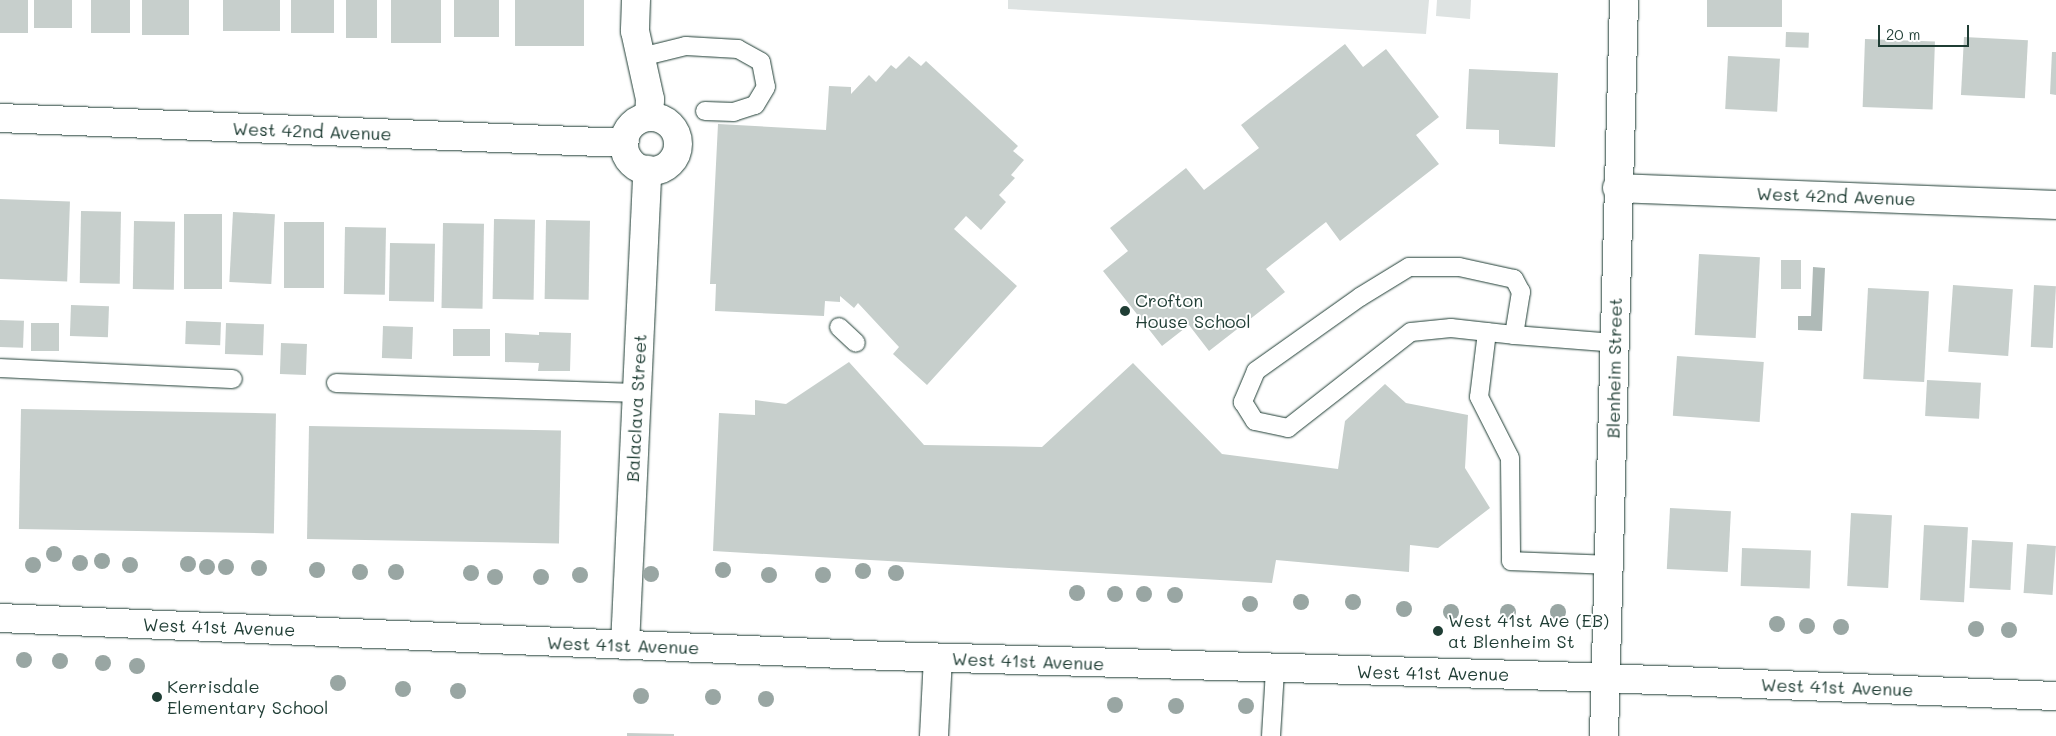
<!DOCTYPE html>
<style>
body{margin:0}
#map{position:relative;width:2056px;height:736px;overflow:hidden;background:#fff;font-family:Mali,sans-serif}
div>[style]{position:absolute}
.green>*{inset:0;background:#dee3e2}
.water>*{inset:0;background:#afbab7}
.building>*{inset:0;background:#c7cfcc;transform-origin:0 0}
.roads{filter:drop-shadow(0 0 1px #1f3d34) drop-shadow(0 0 1px #1f3d34)}
.lane>*{height:18px;margin:-9px;padding:0 9px;transform-origin:9px;border-radius:9px;background:#fff}
.street>*{height:28px;margin:-14px;padding:0 14px;transform-origin:14px;border-radius:14px;background:#fff}
.street>.ring{margin:-14px;padding:0;box-sizing:content-box;background:none;border:28px solid #fff;border-radius:50%}
.secondary>*{height:28px;margin:-14px;padding:0 14px;transform-origin:14px;border-radius:14px;background:#fff}
.trees>*{width:16px;height:16px;margin:-8px;border-radius:50%;background:#99a6a3}
.dots>*{width:14px;height:14px;translate:-50% -50%;box-sizing:border-box;border:2px solid #fff;border-radius:50%}
span{translate:-50% -50%;white-space:nowrap;text-align:center;line-height:1.15;-webkit-text-stroke:4px #fff;paint-order:stroke}
.street-label{font-size:18px;color:#1f3d34}
.poi-label{font-size:18px;color:#1f3d34}
.left{translate:0 -50%;text-align:left}
.scale{position:absolute;left:1878px;top:25px;width:91px;height:22px;box-sizing:border-box;border:2px solid #1f3d34;border-top:0;padding-left:6px;font-size:15px;line-height:18px;white-space:nowrap;color:#1f3d34;-webkit-text-stroke:4px #fff;paint-order:stroke}
</style>
<div id="map">
<div class="green">
<div style="clip-path:polygon(1008px 0,1429px 0,1426px 34px,1008px 9px)"></div>
<div style="clip-path:polygon(1437px 0,1471px 0,1470px 19px,1436px 16px)"></div>
</div>
<div class="water">
<div style="clip-path:polygon(1813px 267px,1825px 268px,1822px 331px,1798px 330px,1798px 316px,1811px 316px)"></div>
</div>
<div class="building">
<div style="left:0;top:0;width:28px;height:33px"></div>
<div style="left:34px;top:0;width:38px;height:28px"></div>
<div style="left:91px;top:0;width:39px;height:33px"></div>
<div style="left:142px;top:0;width:47px;height:35px"></div>
<div style="left:223px;top:0;width:57px;height:31px"></div>
<div style="left:291px;top:0;width:43px;height:33px"></div>
<div style="left:346px;top:0;width:31px;height:38px"></div>
<div style="left:391px;top:0;width:50px;height:43px"></div>
<div style="left:454px;top:0;width:45px;height:37px"></div>
<div style="left:515px;top:0;width:69px;height:46px"></div>
<div style="left:1707px;top:0;width:75px;height:27px"></div>
<div style="left:1786px;top:32px;width:23px;height:15px;rotate:2deg"></div>
<div style="left:1964px;top:37px;width:64px;height:58px;rotate:3deg"></div>
<div style="left:1865px;top:39px;width:70px;height:68px;rotate:2deg"></div>
<div style="clip-path:polygon(1345px 44px,1363px 67px,1386px 49px,1439px 117px,1416px 135px,1439px 164px,1340px 241px,1326px 222px,1266px 269px,1285px 292px,1209px 351px,1189px 325px,1162px 346px,1103px 271px,1128px 251px,1110px 228px,1186px 168px,1204px 190px,1259px 148px,1241px 125px)"></div>
<div style="clip-path:polygon(2052px 52px,2056px 52px,2056px 95px,2050px 94px)"></div>
<div style="clip-path:polygon(909px 56px,921px 66px,926px 61px,1018px 146px,1013px 151px,1024px 160px,1011px 175px,1015px 178px,999px 195px,1006px 202px,981px 230px,966px 216px,954px 229px,1017px 286px,927px 385px,893px 354px,899px 347px,858px 303px,854px 308px,840px 296px,840px 302px,825px 301px,824px 316px,715px 311px,716px 284px,710px 284px,718px 124px,826px 130px,829px 86px,851px 87px,851px 94px,869px 75px,876px 82px,891px 65px,896px 69px)"></div>
<div style="left:1728px;top:56px;width:52px;height:53px;rotate:3deg"></div>
<div style="clip-path:polygon(1469px 69px,1558px 73px,1555px 147px,1499px 144px,1499px 130px,1466px 129px)"></div>
<div style="left:0;top:199px;width:70px;height:80px;rotate:2deg"></div>
<div style="left:81px;top:211px;width:40px;height:72px;rotate:1deg"></div>
<div style="left:233px;top:212px;width:42px;height:70px;rotate:3deg"></div>
<div style="left:184px;top:214px;width:38px;height:75px"></div>
<div style="left:494px;top:219px;width:41px;height:80px;rotate:1deg"></div>
<div style="left:546px;top:220px;width:44px;height:79px;rotate:1deg"></div>
<div style="left:134px;top:221px;width:41px;height:68px;rotate:1deg"></div>
<div style="left:284px;top:222px;width:40px;height:66px"></div>
<div style="left:443px;top:223px;width:41px;height:85px;rotate:1deg"></div>
<div style="left:345px;top:227px;width:41px;height:67px;rotate:1deg"></div>
<div style="left:390px;top:243px;width:45px;height:58px;rotate:1deg"></div>
<div style="left:1699px;top:254px;width:61px;height:81px;rotate:3deg"></div>
<div style="left:1781px;top:260px;width:20px;height:29px"></div>
<div style="left:1953px;top:285px;width:60px;height:67px;rotate:4deg"></div>
<div style="left:2034px;top:285px;width:22px;height:62px;rotate:3deg"></div>
<div style="left:1868px;top:288px;width:61px;height:91px;rotate:3deg"></div>
<div style="left:71px;top:305px;width:38px;height:31px;rotate:2deg"></div>
<div style="left:0;top:320px;width:24px;height:27px;rotate:2deg"></div>
<div style="left:186px;top:321px;width:35px;height:23px;rotate:2deg"></div>
<div style="left:31px;top:323px;width:28px;height:28px"></div>
<div style="left:226px;top:323px;width:38px;height:31px;rotate:2deg"></div>
<div style="left:383px;top:326px;width:30px;height:32px;rotate:2deg"></div>
<div style="left:453px;top:329px;width:37px;height:27px"></div>
<div style="clip-path:polygon(539px 332px,571px 333px,570px 371px,538px 371px,539px 363px,505px 362px,505px 333px,539px 335px)"></div>
<div style="left:281px;top:343px;width:26px;height:31px;rotate:2deg"></div>
<div style="left:1677px;top:356px;width:87px;height:60px;rotate:4deg"></div>
<div style="clip-path:polygon(849px 362px,924px 445px,1042px 447px,1133px 363px,1222px 454px,1338px 469px,1345px 421px,1385px 384px,1406px 403px,1468px 415px,1465px 468px,1490px 508px,1438px 548px,1410px 545px,1409px 572px,1276px 560px,1272px 583px,713px 551px,719px 413px,755px 415px,755px 400px,786px 404px)"></div>
<div style="left:1927px;top:380px;width:54px;height:36px;rotate:3deg"></div>
<div style="left:21px;top:409px;width:255px;height:120px;rotate:1deg"></div>
<div style="left:309px;top:426px;width:252px;height:113px;rotate:1deg"></div>
<div style="left:1670px;top:508px;width:61px;height:61px;rotate:3deg"></div>
<div style="left:1851px;top:513px;width:41px;height:73px;rotate:3deg"></div>
<div style="left:1924px;top:525px;width:44px;height:75px;rotate:3deg"></div>
<div style="left:1972px;top:540px;width:41px;height:48px;rotate:3deg"></div>
<div style="left:2027px;top:544px;width:29px;height:49px;rotate:4deg"></div>
<div style="left:1742px;top:548px;width:69px;height:38px;rotate:2deg"></div>
<div style="clip-path:polygon(627px 733px,674px 734px,674px 736px,627px 736px)"></div>
</div>
<div class="roads">
<div class="lane">
<div style="left:641px;top:57px;width:46px;rotate:-13.7deg"></div>
<div style="left:686px;top:46px;width:52px;rotate:3.3deg"></div>
<div style="left:738px;top:49px;width:26px;rotate:29deg"></div>
<div style="left:761px;top:62px;width:25px;rotate:79deg"></div>
<div style="left:766px;top:87px;width:21px;rotate:121deg"></div>
<div style="left:755px;top:105px;width:22px;rotate:162deg"></div>
<div style="left:734px;top:112px;width:29px;rotate:-178deg"></div>
<div style="left:839px;top:327px;width:23px;rotate:43deg"></div>
<div style="left:1487px;top:332px;width:65px;rotate:97deg"></div>
<div style="left:1479px;top:397px;width:68px;rotate:63.1deg"></div>
<div style="left:1510px;top:458px;width:103px;rotate:89.4deg"></div>
<div style="left:1511px;top:561px;width:99px;rotate:2.3deg"></div>
<div style="left:1514px;top:335px;width:44px;rotate:-80.8deg"></div>
<div style="left:1521px;top:292px;width:15px;rotate:-118deg"></div>
<div style="left:1514px;top:279px;width:56px;rotate:-167.7deg"></div>
<div style="left:1459px;top:267px;width:50px;rotate:180deg"></div>
<div style="left:1409px;top:267px;width:57px;rotate:148.5deg"></div>
<div style="left:1360px;top:297px;width:128px;rotate:144.6deg"></div>
<div style="left:1256px;top:371px;width:34px;rotate:113deg"></div>
<div style="left:1243px;top:402px;width:22px;rotate:58deg"></div>
<div style="left:1255px;top:421px;width:34px;rotate:12deg"></div>
<div style="left:1288px;top:428px;width:156px;rotate:-38deg"></div>
<div style="left:1411px;top:332px;width:40px;rotate:-5.7deg"></div>
<div style="left:1451px;top:328px;width:63px;rotate:6.3deg"></div>
<div style="left:1514px;top:335px;width:101px;rotate:4.5deg"></div>
<div style="left:0;top:368px;width:233px;rotate:2.7deg"></div>
<div style="left:336px;top:383px;width:300px;rotate:1.9deg"></div>
<div style="left:1271px;top:736px;width:66px;rotate:-86.5deg"></div>
</div>
<div class="street">
<div style="left:636px;top:0;width:31px;rotate:92deg"></div>
<div style="left:635px;top:31px;width:70px;rotate:77.6deg"></div>
<div style="left:650px;top:99px;width:18px;rotate:93deg"></div>
<div class="ring" style="left:624px;top:117px;width:26px;height:26px"></div>
<div style="left:0;top:118px;width:625px;rotate:2.29deg"></div>
<div style="left:1617px;top:188px;width:439px;rotate:2.2deg"></div>
<div style="left:625px;top:645px;width:476px;rotate:-87.3deg"></div>
<div style="left:934px;top:736px;width:78px;rotate:-87.1deg"></div>
</div>
<div class="secondary">
<div style="left:0;top:618px;width:889px;rotate:2.45deg"></div>
<div style="left:888px;top:656px;width:667px;rotate:1.72deg"></div>
<div style="left:1555px;top:676px;width:501px;rotate:2.29deg"></div>
<div style="left:1604px;top:736px;width:736px;rotate:-88.44deg"></div>
</div>
</div>
<div class="trees">
<div style="left:54px;top:554px"></div>
<div style="left:102px;top:561px"></div>
<div style="left:80px;top:563px"></div>
<div style="left:188px;top:564px"></div>
<div style="left:33px;top:565px"></div>
<div style="left:130px;top:565px"></div>
<div style="left:207px;top:567px"></div>
<div style="left:226px;top:567px"></div>
<div style="left:259px;top:568px"></div>
<div style="left:317px;top:570px"></div>
<div style="left:723px;top:570px"></div>
<div style="left:863px;top:571px"></div>
<div style="left:360px;top:572px"></div>
<div style="left:396px;top:572px"></div>
<div style="left:471px;top:573px"></div>
<div style="left:896px;top:573px"></div>
<div style="left:651px;top:574px"></div>
<div style="left:580px;top:575px"></div>
<div style="left:769px;top:575px"></div>
<div style="left:823px;top:575px"></div>
<div style="left:495px;top:577px"></div>
<div style="left:541px;top:577px"></div>
<div style="left:1077px;top:593px"></div>
<div style="left:1115px;top:594px"></div>
<div style="left:1144px;top:594px"></div>
<div style="left:1175px;top:595px"></div>
<div style="left:1301px;top:602px"></div>
<div style="left:1353px;top:602px"></div>
<div style="left:1250px;top:604px"></div>
<div style="left:1404px;top:609px"></div>
<div style="left:1451px;top:612px"></div>
<div style="left:1508px;top:612px"></div>
<div style="left:1558px;top:612px"></div>
<div style="left:1777px;top:624px"></div>
<div style="left:1807px;top:626px"></div>
<div style="left:1841px;top:627px"></div>
<div style="left:1976px;top:629px"></div>
<div style="left:2009px;top:630px"></div>
<div style="left:24px;top:660px"></div>
<div style="left:60px;top:661px"></div>
<div style="left:103px;top:663px"></div>
<div style="left:137px;top:666px"></div>
<div style="left:338px;top:683px"></div>
<div style="left:403px;top:689px"></div>
<div style="left:458px;top:691px"></div>
<div style="left:641px;top:696px"></div>
<div style="left:713px;top:697px"></div>
<div style="left:766px;top:699px"></div>
<div style="left:1115px;top:705px"></div>
<div style="left:1176px;top:706px"></div>
<div style="left:1246px;top:706px"></div>
</div>
<div class="dots">
<div style="left:1125px;top:311px;background:#1f3d34"></div>
<div style="left:1438px;top:631px;background:#1f3d34"></div>
<div style="left:157px;top:697px;background:#1f3d34"></div>
</div>
<div class="street-label">
<span style="left:312px;top:131px;rotate:2deg">West 42nd Avenue</span>
<span style="left:1836px;top:196px;rotate:2deg">West 42nd Avenue</span>
<span style="left:1614px;top:368px;rotate:-89deg">Blenheim Street</span>
<span style="left:636px;top:408px;rotate:-87deg">Balaclava Street</span>
<span style="left:219px;top:627px;rotate:2deg">West 41st Avenue</span>
<span style="left:623px;top:645px;rotate:2deg">West 41st Avenue</span>
<span style="left:1028px;top:661px;rotate:2deg">West 41st Avenue</span>
<span style="left:1433px;top:673px;rotate:1deg">West 41st Avenue</span>
<span style="left:1837px;top:687px;rotate:2deg">West 41st Avenue</span>
</div>
<div class="poi-label">
<span class="left" style="left:1135px;top:311px">Crofton<br>House School</span>
<span class="left" style="left:1448px;top:631px">West 41st Ave (EB)<br>at Blenheim St</span>
<span class="left" style="left:167px;top:697px">Kerrisdale<br>Elementary School</span>
</div>
<div class="scale">20 m</div>
</div>
